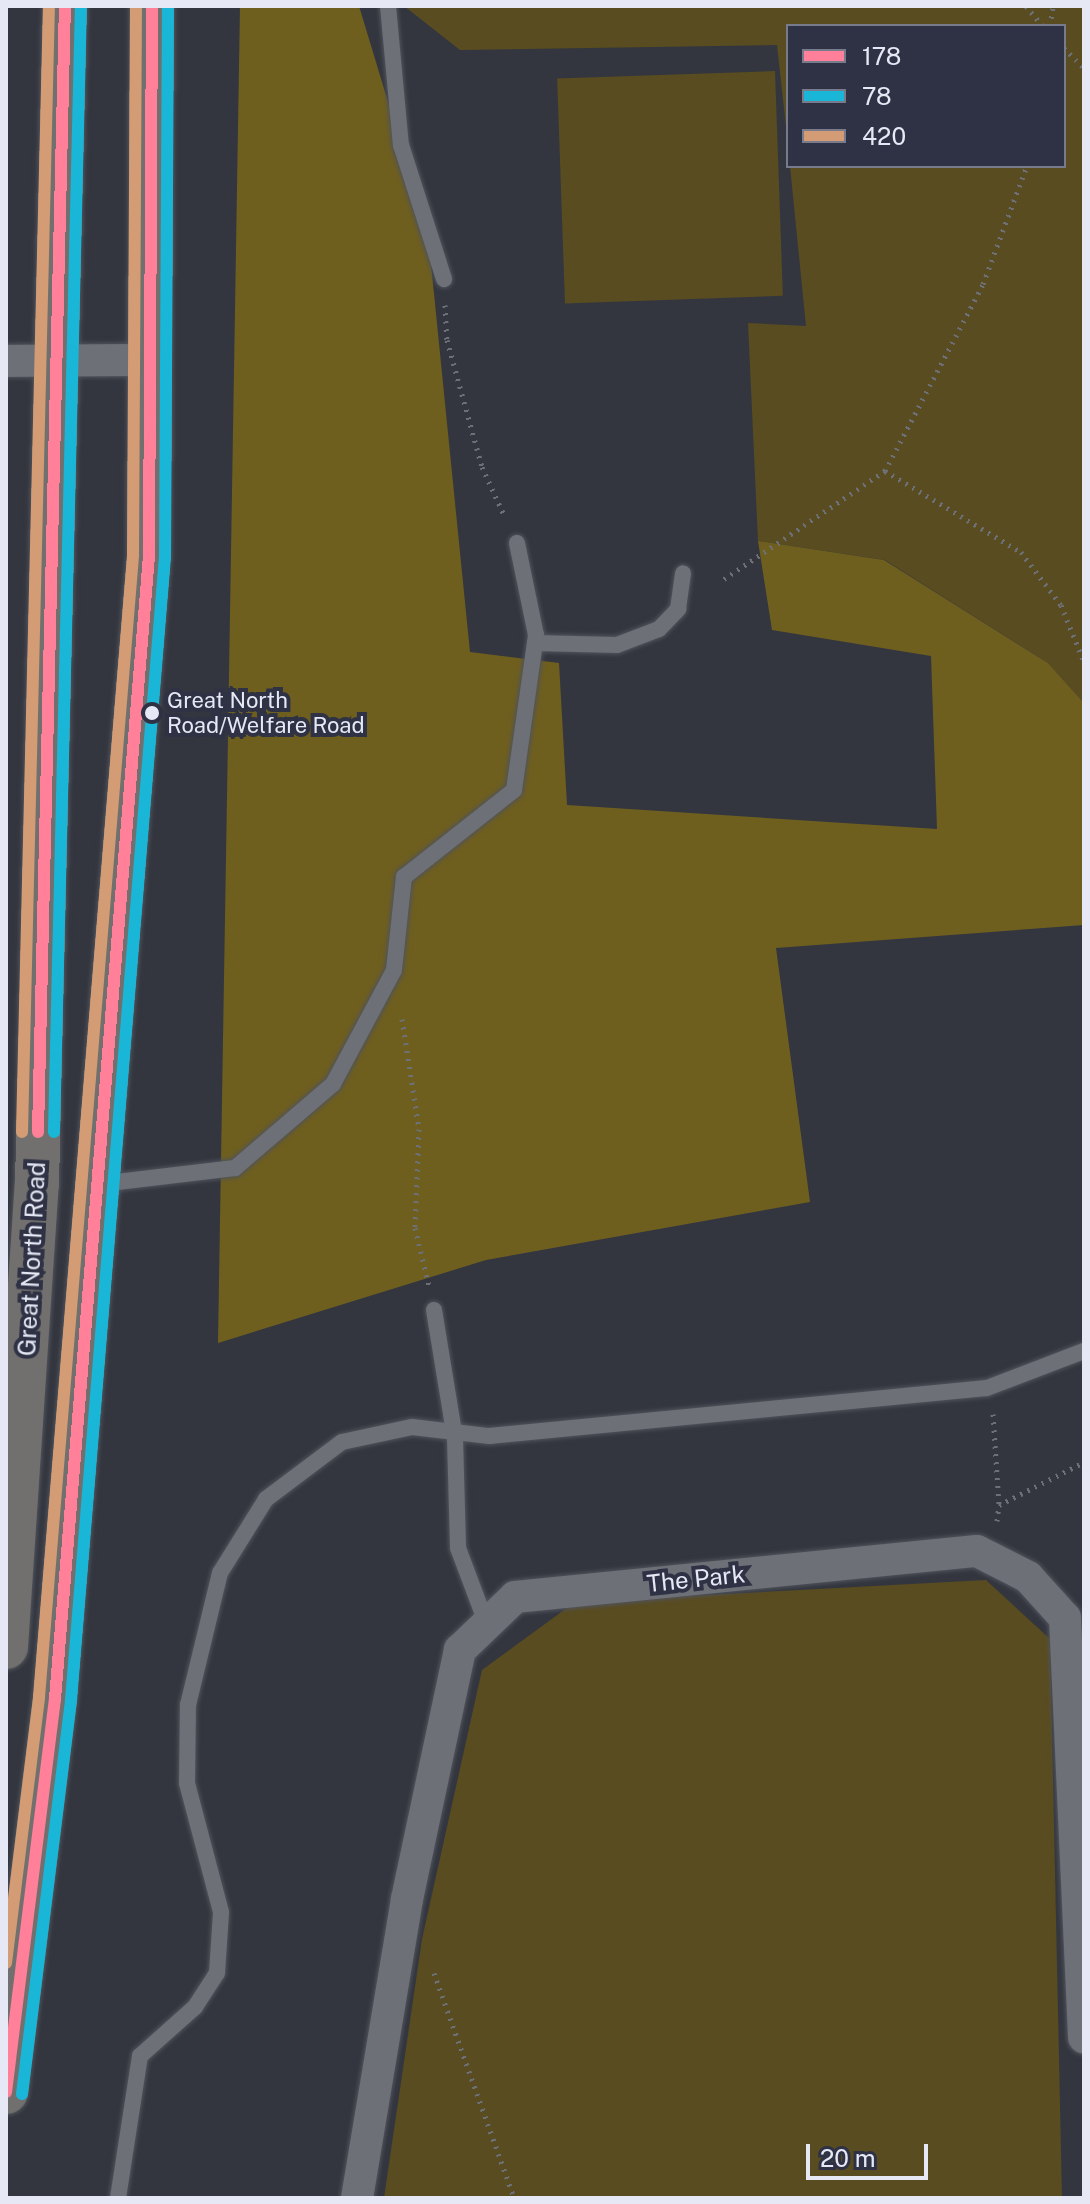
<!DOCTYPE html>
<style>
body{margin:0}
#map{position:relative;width:1090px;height:2204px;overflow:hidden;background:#33363f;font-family:"Public Sans",sans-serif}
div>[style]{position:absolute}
.green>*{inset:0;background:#594c20;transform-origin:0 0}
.forest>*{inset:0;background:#6f5f1f}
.path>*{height:5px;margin-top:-2.5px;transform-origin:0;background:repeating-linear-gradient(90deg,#6e7077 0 2px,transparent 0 8px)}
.roads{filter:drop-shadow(0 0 2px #50535b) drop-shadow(0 0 2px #50535b)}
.service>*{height:16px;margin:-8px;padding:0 8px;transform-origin:8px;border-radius:8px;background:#6e7077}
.minor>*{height:32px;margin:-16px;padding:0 16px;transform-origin:16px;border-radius:16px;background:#6e7077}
.trunk>*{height:44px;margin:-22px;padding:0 22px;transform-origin:22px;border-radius:22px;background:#72706e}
.bus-1>*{height:12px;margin:-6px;padding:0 6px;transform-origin:6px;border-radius:6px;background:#ff8098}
.bus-2>*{height:12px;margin:-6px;padding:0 6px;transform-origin:6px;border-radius:6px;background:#1ab6d8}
.bus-3>*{height:12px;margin:-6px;padding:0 6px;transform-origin:6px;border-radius:6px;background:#d39c74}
.dots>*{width:22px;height:22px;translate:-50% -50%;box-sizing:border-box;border:4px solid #2e3244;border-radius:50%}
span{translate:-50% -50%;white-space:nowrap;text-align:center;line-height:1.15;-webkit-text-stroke:8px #2e3244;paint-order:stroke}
.bus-label{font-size:22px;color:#e6e9f5}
.left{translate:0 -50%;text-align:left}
.street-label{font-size:24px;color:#e6e9f5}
.frame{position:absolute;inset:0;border:8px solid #e6e9f5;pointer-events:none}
.legend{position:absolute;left:786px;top:24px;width:280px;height:144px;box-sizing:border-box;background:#2e3244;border:2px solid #787b8b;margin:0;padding:10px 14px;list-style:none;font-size:24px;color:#e6e9f5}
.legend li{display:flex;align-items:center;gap:16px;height:40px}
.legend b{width:40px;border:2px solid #787b8b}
.scale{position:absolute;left:806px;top:2144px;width:122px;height:36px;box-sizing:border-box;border:4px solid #e6e9f5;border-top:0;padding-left:10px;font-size:24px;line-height:28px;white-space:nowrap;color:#e6e9f5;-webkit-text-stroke:6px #2e3244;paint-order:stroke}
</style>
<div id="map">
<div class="green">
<div style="clip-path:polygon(404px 6px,1084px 6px,1084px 703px,1048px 663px,885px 560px,758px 541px,748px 323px,806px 326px,790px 166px,1064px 166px,1064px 26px,788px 26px,788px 145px,777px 45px,460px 50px)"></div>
<div style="left:775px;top:71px;width:225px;height:218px;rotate:88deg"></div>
<div style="clip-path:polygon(986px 1580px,1050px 1639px,1062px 2198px,384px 2198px,422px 1939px,482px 1670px,575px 1602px)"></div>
</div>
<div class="forest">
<div style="clip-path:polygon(240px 6px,359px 6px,428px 234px,470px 652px,559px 663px,567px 805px,937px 829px,931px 656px,772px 630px,758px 541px,884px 560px,1048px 663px,1084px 703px,1084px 925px,776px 948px,810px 1202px,486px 1260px,218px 1343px)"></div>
</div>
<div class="path">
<div style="left:1026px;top:6px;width:26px;rotate:50deg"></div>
<div style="left:1050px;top:26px;width:20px;rotate:-81deg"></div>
<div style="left:1064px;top:48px;width:28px;rotate:45deg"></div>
<div style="left:445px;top:305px;width:35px;rotate:87deg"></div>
<div style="left:447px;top:340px;width:132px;rotate:74.6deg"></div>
<div style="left:482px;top:467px;width:55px;rotate:65.3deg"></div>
<div style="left:885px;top:471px;width:158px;rotate:30.8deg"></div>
<div style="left:1021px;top:552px;width:66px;rotate:53deg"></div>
<div style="left:1061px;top:605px;width:61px;rotate:68deg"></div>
<div style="left:724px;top:579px;width:194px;rotate:-33.9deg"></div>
<div style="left:885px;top:471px;width:211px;rotate:-62.3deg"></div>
<div style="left:983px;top:284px;width:126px;rotate:-69.6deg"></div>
<div style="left:402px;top:1019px;width:111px;rotate:81.2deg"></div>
<div style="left:419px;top:1129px;width:99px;rotate:92.3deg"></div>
<div style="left:415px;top:1228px;width:60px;rotate:76.4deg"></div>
<div style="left:993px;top:1414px;width:91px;rotate:86.2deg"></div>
<div style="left:997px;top:1521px;width:16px;rotate:-83deg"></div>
<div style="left:999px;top:1505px;width:95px;rotate:-26.8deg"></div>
<div style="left:434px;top:1973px;width:239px;rotate:70.4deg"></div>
</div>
<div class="roads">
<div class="service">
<div style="left:388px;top:6px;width:140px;rotate:84.7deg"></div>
<div style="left:401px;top:145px;width:141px;rotate:72.2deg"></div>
<div style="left:535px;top:643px;width:82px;rotate:1.4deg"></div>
<div style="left:617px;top:645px;width:45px;rotate:-20.9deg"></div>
<div style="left:659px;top:629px;width:28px;rotate:-46deg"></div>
<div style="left:678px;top:609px;width:36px;rotate:-82deg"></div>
<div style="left:100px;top:1184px;width:136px;rotate:-6.8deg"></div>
<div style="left:235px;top:1168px;width:129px;rotate:-40.6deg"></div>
<div style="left:333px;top:1084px;width:129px;rotate:-61.8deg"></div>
<div style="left:394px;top:970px;width:94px;rotate:-83.9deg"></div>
<div style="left:404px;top:877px;width:140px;rotate:-38.3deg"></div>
<div style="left:514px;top:790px;width:157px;rotate:-81.9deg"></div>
<div style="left:536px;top:635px;width:94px;rotate:-101.7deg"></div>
<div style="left:434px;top:1310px;width:130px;rotate:80.7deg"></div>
<div style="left:455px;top:1438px;width:110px;rotate:88.4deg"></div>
<div style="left:458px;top:1548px;width:82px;rotate:69.4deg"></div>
<div style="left:118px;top:2198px;width:144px;rotate:-81.2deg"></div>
<div style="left:140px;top:2056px;width:74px;rotate:-41.7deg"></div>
<div style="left:195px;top:2007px;width:40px;rotate:-57.1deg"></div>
<div style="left:217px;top:1973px;width:61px;rotate:-86.2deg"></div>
<div style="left:221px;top:1912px;width:133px;rotate:-104.8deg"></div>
<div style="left:187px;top:1783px;width:78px;rotate:-89.3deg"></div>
<div style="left:188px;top:1705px;width:136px;rotate:-76.4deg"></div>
<div style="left:220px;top:1573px;width:87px;rotate:-58.1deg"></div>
<div style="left:266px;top:1499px;width:95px;rotate:-36.9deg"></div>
<div style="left:342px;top:1442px;width:72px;rotate:-12.1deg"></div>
<div style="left:412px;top:1427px;width:78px;rotate:6.7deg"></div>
<div style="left:489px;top:1436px;width:500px;rotate:-5.51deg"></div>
<div style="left:987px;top:1388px;width:104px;rotate:-20.9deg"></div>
</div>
<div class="minor">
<div style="left:6px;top:361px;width:150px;rotate:-0.4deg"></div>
<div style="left:357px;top:2198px;width:303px;rotate:-80.5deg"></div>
<div style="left:407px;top:1899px;width:255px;rotate:-78deg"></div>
<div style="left:460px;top:1650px;width:76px;rotate:-43.9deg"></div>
<div style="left:515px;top:1597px;width:464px;rotate:-5.7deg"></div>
<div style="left:977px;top:1551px;width:57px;rotate:27deg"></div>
<div style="left:1028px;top:1577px;width:55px;rotate:47.9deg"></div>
<div style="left:1065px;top:1618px;width:420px;rotate:87.4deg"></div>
</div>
<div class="trunk">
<div style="left:6px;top:1647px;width:464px;rotate:-86.2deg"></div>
<div style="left:37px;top:1184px;width:1178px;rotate:-88.64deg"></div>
<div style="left:6px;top:2092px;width:396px;rotate:-82.9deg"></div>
<div style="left:55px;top:1699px;width:1147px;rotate:-85.3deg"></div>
<div style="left:149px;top:556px;width:550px;rotate:-89.69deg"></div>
</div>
</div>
<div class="bus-1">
<div style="left:38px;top:1132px;width:1126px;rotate:-88.63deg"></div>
<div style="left:6px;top:2092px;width:396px;rotate:-82.9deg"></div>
<div style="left:55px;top:1699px;width:1147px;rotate:-85.3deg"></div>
<div style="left:149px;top:556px;width:550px;rotate:-89.69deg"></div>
</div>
<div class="bus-2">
<div style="left:54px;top:1132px;width:1126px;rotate:-88.63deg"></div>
<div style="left:22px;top:2094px;width:397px;rotate:-82.9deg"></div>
<div style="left:71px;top:1700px;width:1147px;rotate:-85.3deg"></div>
<div style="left:165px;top:557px;width:551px;rotate:-89.69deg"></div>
</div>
<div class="bus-3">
<div style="left:22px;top:1132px;width:1126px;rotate:-88.63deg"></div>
<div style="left:6px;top:1963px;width:268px;rotate:-82.9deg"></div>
<div style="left:39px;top:1697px;width:1146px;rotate:-85.29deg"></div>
<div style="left:133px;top:555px;width:549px;rotate:-89.69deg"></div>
</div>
<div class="dots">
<div style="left:152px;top:713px;background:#e6e9f5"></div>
</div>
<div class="bus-label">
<span class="left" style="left:167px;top:713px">Great North<br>Road/Welfare Road</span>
</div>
<div class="street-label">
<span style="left:32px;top:1259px;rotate:-87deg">Great North Road</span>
<span style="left:696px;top:1579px;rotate:-6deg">The Park</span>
</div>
<div class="frame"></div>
<ul class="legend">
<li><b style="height:10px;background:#ff8098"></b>178</li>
<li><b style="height:10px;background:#1ab6d8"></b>78</li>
<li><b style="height:10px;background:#d39c74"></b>420</li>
</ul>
<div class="scale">20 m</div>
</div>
